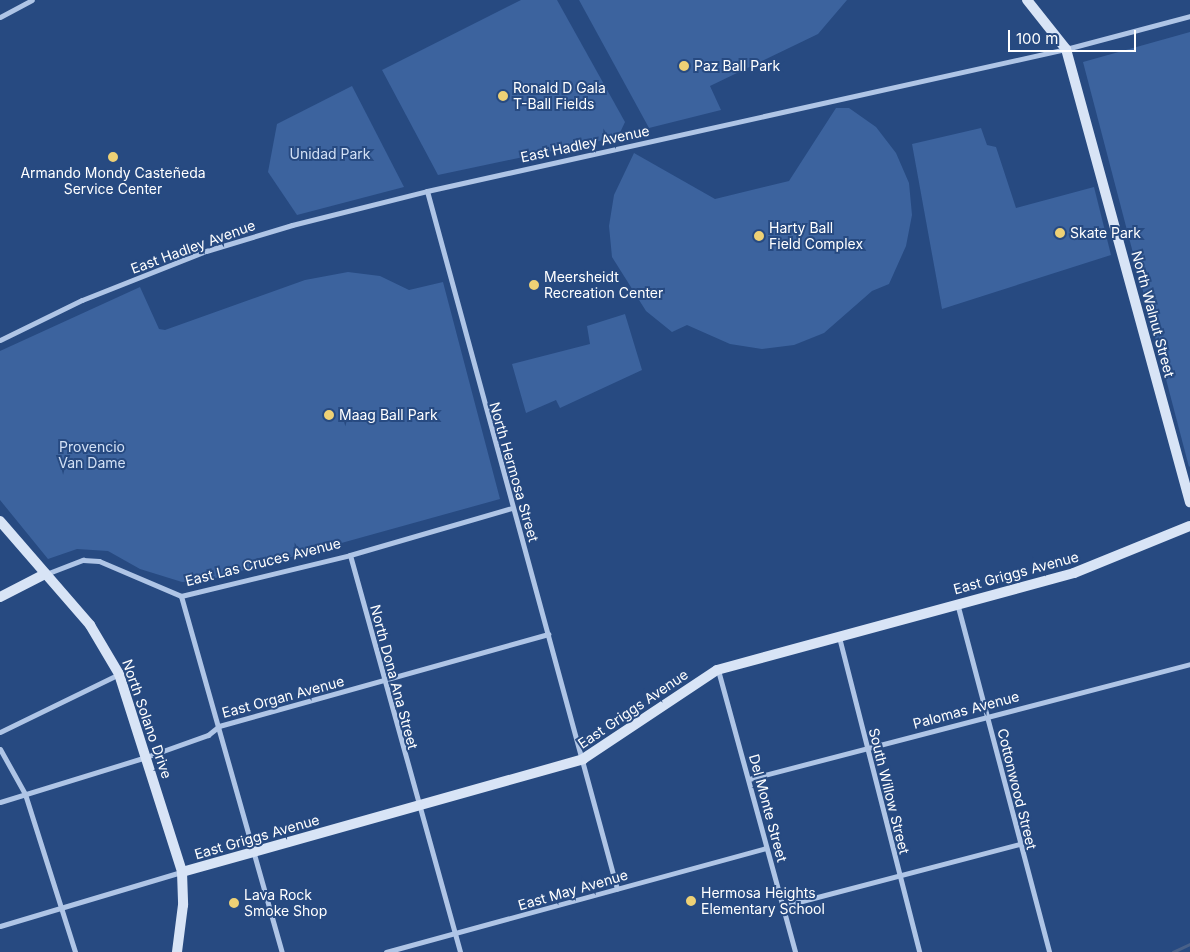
<!DOCTYPE html>
<meta charset="utf-8">
<style>
body{margin:0}
#map{position:relative;width:1190px;height:952px;overflow:hidden;background:#274a81;font-family:Inter,sans-serif}
div>[style]{position:absolute}
.green>*{inset:0;background:#3c639e}
.stream>*{height:2.5px;margin:-1.25px;padding:0 1.25px;transform-origin:1.25px;border-radius:1.25px;background:#496189}
.street>*{height:5px;margin:-2.5px;padding:0 2.5px;transform-origin:2.5px;border-radius:2.5px;background:#afc5e6}
.secondary>*{height:10px;margin:-5px;padding:0 5px;transform-origin:5px;border-radius:5px;background:#d8e4f6}
.dots>*{width:14px;height:14px;translate:-50% -50%;box-sizing:border-box;border:2px solid #274a81;border-radius:50%}
span{translate:-50% -50%;white-space:nowrap;text-align:center;line-height:1.15;-webkit-text-stroke:4px #274a81;paint-order:stroke}
.poi-label{font-size:14px;color:#fff}
.left{translate:0 -50%;text-align:left}
.street-label{font-size:14px;color:#fff}
.park-label{font-size:14px;color:#d2e0f5}
.scale{position:absolute;left:1008px;top:30px;width:128px;height:22px;box-sizing:border-box;border:2px solid #fff;border-top:0;padding-left:6px;font-size:15px;line-height:18px;white-space:nowrap;color:#fff;-webkit-text-stroke:4px #274a81;paint-order:stroke}
</style>
<div id="map">
<div class="green">
<div style="clip-path:polygon(521px 0,557px 0,625px 122px,618px 137px,438px 175px,382px 70px)"></div>
<div style="clip-path:polygon(579px 0,847px 0,818px 34px,710px 86px,721px 110px,649px 128px)"></div>
<div style="clip-path:polygon(1190px 32px,1190px 466px,1189px 467px,1083px 62px)"></div>
<div style="clip-path:polygon(352px 86px,404px 187px,297px 215px,268px 172px,277px 124px)"></div>
<div style="clip-path:polygon(836px 108px,849px 108px,876px 127px,896px 153px,909px 183px,912px 215px,906px 246px,889px 284px,872px 291px,824px 333px,794px 345px,762px 349px,730px 344px,687px 325px,672px 332px,646px 311px,612px 257px,609px 226px,614px 195px,634px 153px,715px 199px,789px 181px)"></div>
<div style="clip-path:polygon(981px 128px,987px 145px,996px 147px,1016px 208px,1094px 187px,1111px 255px,942px 309px,912px 144px)"></div>
<div style="clip-path:polygon(348px 272px,380px 276px,409px 290px,443px 282px,500px 499px,208px 580px,182px 582px,140px 569px,108px 551px,77px 549px,48px 559px,0 500px,0 351px,140px 287px,159px 329px,165px 330px,305px 280px)"></div>
<div style="clip-path:polygon(625px 314px,642px 370px,560px 408px,556px 400px,526px 413px,512px 364px,590px 344px,587px 326px)"></div>
</div>
<div class="stream">
<div style="left:1173px;top:952px;width:19px;rotate:-25deg"></div>
</div>
<div class="street">
<div style="left:0;top:17px;width:36px;rotate:-28deg"></div>
<div style="left:427px;top:191px;width:723px;rotate:74.77deg"></div>
<div style="left:0;top:340px;width:91px;rotate:-26deg"></div>
<div style="left:82px;top:300px;width:133px;rotate:-21.6deg"></div>
<div style="left:206px;top:251px;width:90px;rotate:-16.8deg"></div>
<div style="left:292px;top:225px;width:139px;rotate:-14.1deg"></div>
<div style="left:427px;top:191px;width:655px;rotate:-12.53deg"></div>
<div style="left:1066px;top:49px;width:128px;rotate:-14.9deg"></div>
<div style="left:350px;top:555px;width:412px;rotate:74.5deg"></div>
<div style="left:46px;top:574px;width:40px;rotate:-21deg"></div>
<div style="left:83px;top:560px;width:16px;rotate:4deg"></div>
<div style="left:99px;top:561px;width:89px;rotate:23.1deg"></div>
<div style="left:181px;top:596px;width:174px;rotate:-13.6deg"></div>
<div style="left:350px;top:555px;width:169px;rotate:-16.2deg"></div>
<div style="left:181px;top:596px;width:370px;rotate:74.2deg"></div>
<div style="left:957px;top:603px;width:361px;rotate:75.2deg"></div>
<div style="left:839px;top:637px;width:325px;rotate:75.7deg"></div>
<div style="left:718px;top:670px;width:292px;rotate:74.7deg"></div>
<div style="left:0;top:732px;width:132px;rotate:-26deg"></div>
<div style="left:0;top:749px;width:51px;rotate:60.9deg"></div>
<div style="left:25px;top:794px;width:166px;rotate:72.4deg"></div>
<div style="left:749px;top:779px;width:456px;rotate:-14.6deg"></div>
<div style="left:0;top:802px;width:153px;rotate:-17.1deg"></div>
<div style="left:146px;top:757px;width:66px;rotate:-19.5deg"></div>
<div style="left:208px;top:735px;width:14px;rotate:-39deg"></div>
<div style="left:219px;top:726px;width:342px;rotate:-15.6deg"></div>
<div style="left:783px;top:906px;width:244px;rotate:-14.7deg"></div>
<div style="left:0;top:926px;width:189px;rotate:-16.6deg"></div>
<div style="left:386px;top:952px;width:394px;rotate:-15.3deg"></div>
</div>
<div class="secondary">
<div style="left:1027px;top:0;width:63px;rotate:51.5deg"></div>
<div style="left:1066px;top:49px;width:470px;rotate:74.7deg"></div>
<div style="left:0;top:521px;width:138px;rotate:49.1deg"></div>
<div style="left:90px;top:625px;width:57px;rotate:59.4deg"></div>
<div style="left:119px;top:674px;width:208px;rotate:72.3deg"></div>
<div style="left:182px;top:872px;width:33px;rotate:88deg"></div>
<div style="left:183px;top:905px;width:47px;rotate:97.3deg"></div>
<div style="left:0;top:597px;width:51px;rotate:-27.1deg"></div>
<div style="left:182px;top:872px;width:417px;rotate:-15.7deg"></div>
<div style="left:583px;top:759px;width:161px;rotate:-33.6deg"></div>
<div style="left:717px;top:670px;width:370px;rotate:-15.2deg"></div>
<div style="left:1074px;top:573px;width:125px;rotate:-22.1deg"></div>
</div>
<div class="dots">
<div style="left:684px;top:66px;background:#eed175"></div>
<div style="left:503px;top:96px;background:#eed175"></div>
<div style="left:113px;top:157px;background:#eed175"></div>
<div style="left:1060px;top:233px;background:#eed175"></div>
<div style="left:759px;top:236px;background:#eed175"></div>
<div style="left:534px;top:285px;background:#eed175"></div>
<div style="left:329px;top:415px;background:#eed175"></div>
<div style="left:691px;top:901px;background:#eed175"></div>
<div style="left:234px;top:903px;background:#eed175"></div>
</div>
<div class="poi-label">
<span class="left" style="left:694px;top:66px">Paz Ball Park</span>
<span class="left" style="left:513px;top:96px">Ronald D Gala<br>T-Ball Fields</span>
<span style="left:113px;top:181px">Armando Mondy Casteñeda<br>Service Center</span>
<span class="left" style="left:769px;top:236px">Harty Ball<br>Field Complex</span>
<span class="left" style="left:1070px;top:233px">Skate Park</span>
<span class="left" style="left:544px;top:285px">Meersheidt<br>Recreation Center</span>
<span class="left" style="left:339px;top:415px">Maag Ball Park</span>
<span class="left" style="left:701px;top:901px">Hermosa Heights<br>Elementary School</span>
<span class="left" style="left:244px;top:903px">Lava Rock<br>Smoke Shop</span>
</div>
<div class="street-label">
<span style="left:585px;top:144px;rotate:-12deg">East Hadley Avenue</span>
<span style="left:193px;top:247px;rotate:-20deg">East Hadley Avenue</span>
<span style="left:1153px;top:314px;rotate:75deg">North Walnut Street</span>
<span style="left:514px;top:472px;rotate:74deg">North Hermosa Street</span>
<span style="left:263px;top:562px;rotate:-14deg">East Las Cruces Avenue</span>
<span style="left:1016px;top:573px;rotate:-15deg">East Griggs Avenue</span>
<span style="left:394px;top:677px;rotate:75deg">North Dona Ana Street</span>
<span style="left:283px;top:697px;rotate:-15deg">East Organ Avenue</span>
<span style="left:633px;top:709px;rotate:-34deg">East Griggs Avenue</span>
<span style="left:966px;top:710px;rotate:-15deg">Palomas Avenue</span>
<span style="left:147px;top:719px;rotate:71deg">North Solano Drive</span>
<span style="left:1017px;top:789px;rotate:76deg">Cottonwood Street</span>
<span style="left:889px;top:791px;rotate:76deg">South Willow Street</span>
<span style="left:768px;top:808px;rotate:75deg">Del Monte Street</span>
<span style="left:257px;top:837px;rotate:-16deg">East Griggs Avenue</span>
<span style="left:573px;top:890px;rotate:-16deg">East May Avenue</span>
</div>
<div class="park-label">
<span style="left:330px;top:154px">Unidad Park</span>
<span style="left:92px;top:455px">Provencio<br>Van Dame</span>
</div>
<div class="scale">100 m</div>
</div>
